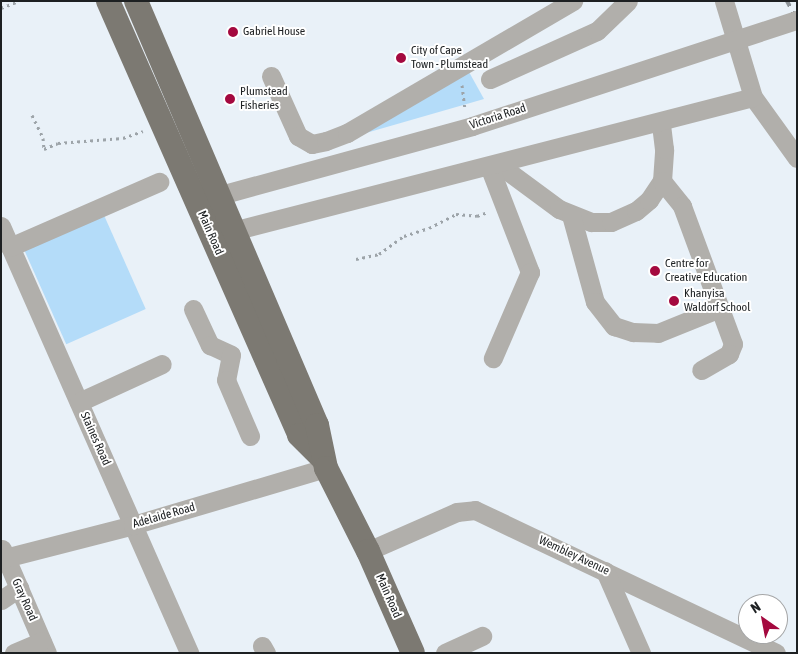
<!DOCTYPE html>
<style>
body{margin:0}
#map{position:relative;width:798px;height:654px;overflow:hidden;background:#e9f1f8;font-family:"Asap Condensed",sans-serif}
div>[style]{position:absolute}
.green>*{inset:0;background:#b4dcf9;transform-origin:0 0}
.path>*{height:3px;margin-top:-1.5px;transform-origin:0;background:repeating-linear-gradient(90deg,#9da4a9 0 2.5px,transparent 0 6.5px)}
.minor>*{height:19px;margin:-9.5px;padding:0 9.5px;transform-origin:9.5px;border-radius:9.5px;background:#b1afab}
.major>*{height:24px;margin:-12px;padding:0 12px;transform-origin:12px;border-radius:12px;background:#7c7972}
.rail>*{height:4px;margin-top:-2px;transform-origin:0;background:repeating-linear-gradient(90deg,#8d9398 0 6px,transparent 0 12px)}
.minor-bridge>*{height:19px;margin:-9.5px;padding:0 9.5px;transform-origin:9.5px;border-radius:9.5px;background:#b1afab}
.dots>*{width:14px;height:14px;translate:-50% -50%;box-sizing:border-box;border:2px solid #fff;border-radius:50%}
span{translate:-50% -50%;white-space:nowrap;text-align:center;line-height:1.15;-webkit-text-stroke:4px #fff;paint-order:stroke}
.poi-label{font-size:12px;color:#1d2022}
.left{translate:0 -50%;text-align:left}
.street-label{font-size:12px;color:#1d2022}
.frame{position:absolute;inset:0;border:2px solid #1d2022;pointer-events:none}
.north{position:absolute;left:738px;top:594px;width:50px;height:50px;box-sizing:border-box;background:#fff;border:1px solid #a5a6a7;border-radius:50%;rotate:327deg;font-size:14px;font-weight:700;line-height:20px;text-align:center;color:#1d2022}
.north::after{content:'';display:block;margin:auto;width:18px;height:22px;background:#a4093f;clip-path:polygon(50% 0,100% 100%,50% 72%,0 100%)}
</style>
<div id="map">
<div class="green">
<div style="clip-path:polygon(469px 72px,484px 99px,359px 135px)"></div>
<div style="left:103px;top:213px;width:105px;height:87px;rotate:66deg"></div>
</div>
<div class="path">
<div style="left:1px;top:8px;width:19px;rotate:-21deg"></div>
<div style="left:462px;top:85px;width:24px;rotate:83deg"></div>
<div style="left:32px;top:115px;width:25px;rotate:64deg"></div>
<div style="left:43px;top:138px;width:11px;rotate:85deg"></div>
<div style="left:44px;top:149px;width:15px;rotate:-23deg"></div>
<div style="left:58px;top:143px;width:65px;rotate:-4.4deg"></div>
<div style="left:123px;top:138px;width:21px;rotate:-19deg"></div>
<div style="left:356px;top:259px;width:24px;rotate:-12deg"></div>
<div style="left:379px;top:254px;width:31px;rotate:-36deg"></div>
<div style="left:404px;top:236px;width:26px;rotate:-18deg"></div>
<div style="left:429px;top:228px;width:30px;rotate:-27deg"></div>
<div style="left:456px;top:214px;width:21px;rotate:5deg"></div>
<div style="left:477px;top:216px;width:12px;rotate:-20deg"></div>
</div>
<div class="minor">
<div style="left:724px;top:1px;width:100px;rotate:73.2deg"></div>
<div style="left:753px;top:97px;width:75px;rotate:54.2deg"></div>
<div style="left:271px;top:76px;width:66px;rotate:65.8deg"></div>
<div style="left:298px;top:136px;width:16px;rotate:30deg"></div>
<div style="left:312px;top:144px;width:14px;rotate:-12deg"></div>
<div style="left:326px;top:141px;width:22px;rotate:-21deg"></div>
<div style="left:347px;top:133px;width:262px;rotate:-30.3deg"></div>
<div style="left:490px;top:79px;width:117px;rotate:-24.2deg"></div>
<div style="left:597px;top:31px;width:43px;rotate:-44.1deg"></div>
<div style="left:498px;top:164px;width:76px;rotate:36.4deg"></div>
<div style="left:559px;top:209px;width:35px;rotate:22deg"></div>
<div style="left:591px;top:222px;width:20px"></div>
<div style="left:611px;top:222px;width:27px;rotate:-24deg"></div>
<div style="left:636px;top:211px;width:17px;rotate:-40deg"></div>
<div style="left:649px;top:200px;width:23px;rotate:-56deg"></div>
<div style="left:662px;top:181px;width:32px;rotate:-86deg"></div>
<div style="left:664px;top:149px;width:26px;rotate:-97deg"></div>
<div style="left:489px;top:166px;width:114px;rotate:68.9deg"></div>
<div style="left:530px;top:272px;width:94px;rotate:113.3deg"></div>
<div style="left:662px;top:181px;width:32px;rotate:51deg"></div>
<div style="left:682px;top:206px;width:147px;rotate:69.7deg"></div>
<div style="left:733px;top:344px;width:11px;rotate:112deg"></div>
<div style="left:729px;top:354px;width:32px;rotate:150deg"></div>
<div style="left:206px;top:199px;width:276px;rotate:-15.3deg"></div>
<div style="left:571px;top:215px;width:90px;rotate:74.6deg"></div>
<div style="left:595px;top:302px;width:31px;rotate:52deg"></div>
<div style="left:614px;top:326px;width:20px;rotate:18deg"></div>
<div style="left:633px;top:332px;width:25px;rotate:2deg"></div>
<div style="left:658px;top:333px;width:67px;rotate:-22deg"></div>
<div style="left:1px;top:226px;width:467px;rotate:66.2deg"></div>
<div style="left:221px;top:234px;width:549px;rotate:-14.44deg"></div>
<div style="left:10px;top:247px;width:163px;rotate:-23.6deg"></div>
<div style="left:193px;top:309px;width:40px;rotate:65deg"></div>
<div style="left:210px;top:345px;width:23px;rotate:25deg"></div>
<div style="left:231px;top:355px;width:25px;rotate:101deg"></div>
<div style="left:226px;top:380px;width:61px;rotate:66.8deg"></div>
<div style="left:79px;top:402px;width:91px;rotate:-24.6deg"></div>
<div style="left:2px;top:549px;width:113px;rotate:66.6deg"></div>
<div style="left:368px;top:551px;width:97px;rotate:-23.7deg"></div>
<div style="left:457px;top:512px;width:18px;rotate:-6deg"></div>
<div style="left:475px;top:510px;width:333px;rotate:25.4deg"></div>
<div style="left:1px;top:559px;width:136px;rotate:-14.4deg"></div>
<div style="left:133px;top:525px;width:201px;rotate:-16.5deg"></div>
<div style="left:605px;top:571px;width:90px;rotate:66.3deg"></div>
<div style="left:1px;top:600px;width:22px;rotate:-34deg"></div>
<div style="left:262px;top:646px;width:8px;rotate:60deg"></div>
<div style="left:14px;top:653px;width:30px;rotate:-23deg"></div>
<div style="left:445px;top:653px;width:41px;rotate:-24.7deg"></div>
</div>
<div class="major">
<div style="left:108px;top:1px;width:474px;rotate:66.2deg"></div>
<div style="left:299px;top:435px;width:33px;rotate:45deg"></div>
<div style="left:136px;top:1px;width:461px;rotate:66.9deg"></div>
<div style="left:317px;top:425px;width:44px;rotate:78.2deg"></div>
<div style="left:326px;top:468px;width:93px;rotate:63.2deg"></div>
<div style="left:368px;top:551px;width:111px;rotate:66.2deg"></div>
</div>
<div class="rail">
<div style="left:787px;top:1px;width:21px;rotate:62deg"></div>
</div>
<div class="minor-bridge">
<div style="left:472px;top:126px;width:342px;rotate:-18.1deg"></div>
</div>
<div class="dots">
<div style="left:233px;top:32px;background:#a4093f"></div>
<div style="left:401px;top:58px;background:#a4093f"></div>
<div style="left:230px;top:99px;background:#a4093f"></div>
<div style="left:655px;top:271px;background:#a4093f"></div>
<div style="left:674px;top:301px;background:#a4093f"></div>
</div>
<div class="poi-label">
<span class="left" style="left:243px;top:32px">Gabriel House</span>
<span class="left" style="left:411px;top:58px">City of Cape<br>Town - Plumstead</span>
<span class="left" style="left:240px;top:99px">Plumstead<br>Fisheries</span>
<span class="left" style="left:665px;top:271px">Centre for<br>Creative Education</span>
<span class="left" style="left:684px;top:301px">Khanyisa<br>Waldorf School</span>
</div>
<div class="street-label">
<span style="left:498px;top:117px;rotate:-18deg">Victoria Road</span>
<span style="left:210px;top:233px;rotate:66deg">Main Road</span>
<span style="left:95px;top:439px;rotate:66deg">Staines Road</span>
<span style="left:164px;top:516px;rotate:-16deg">Adelaide Road</span>
<span style="left:574px;top:556px;rotate:25deg">Wembley Avenue</span>
<span style="left:388px;top:596px;rotate:66deg">Main Road</span>
<span style="left:24px;top:600px;rotate:66deg">Gray Road</span>
</div>
<div class="frame"></div>
<div class="north">N</div>
</div>
